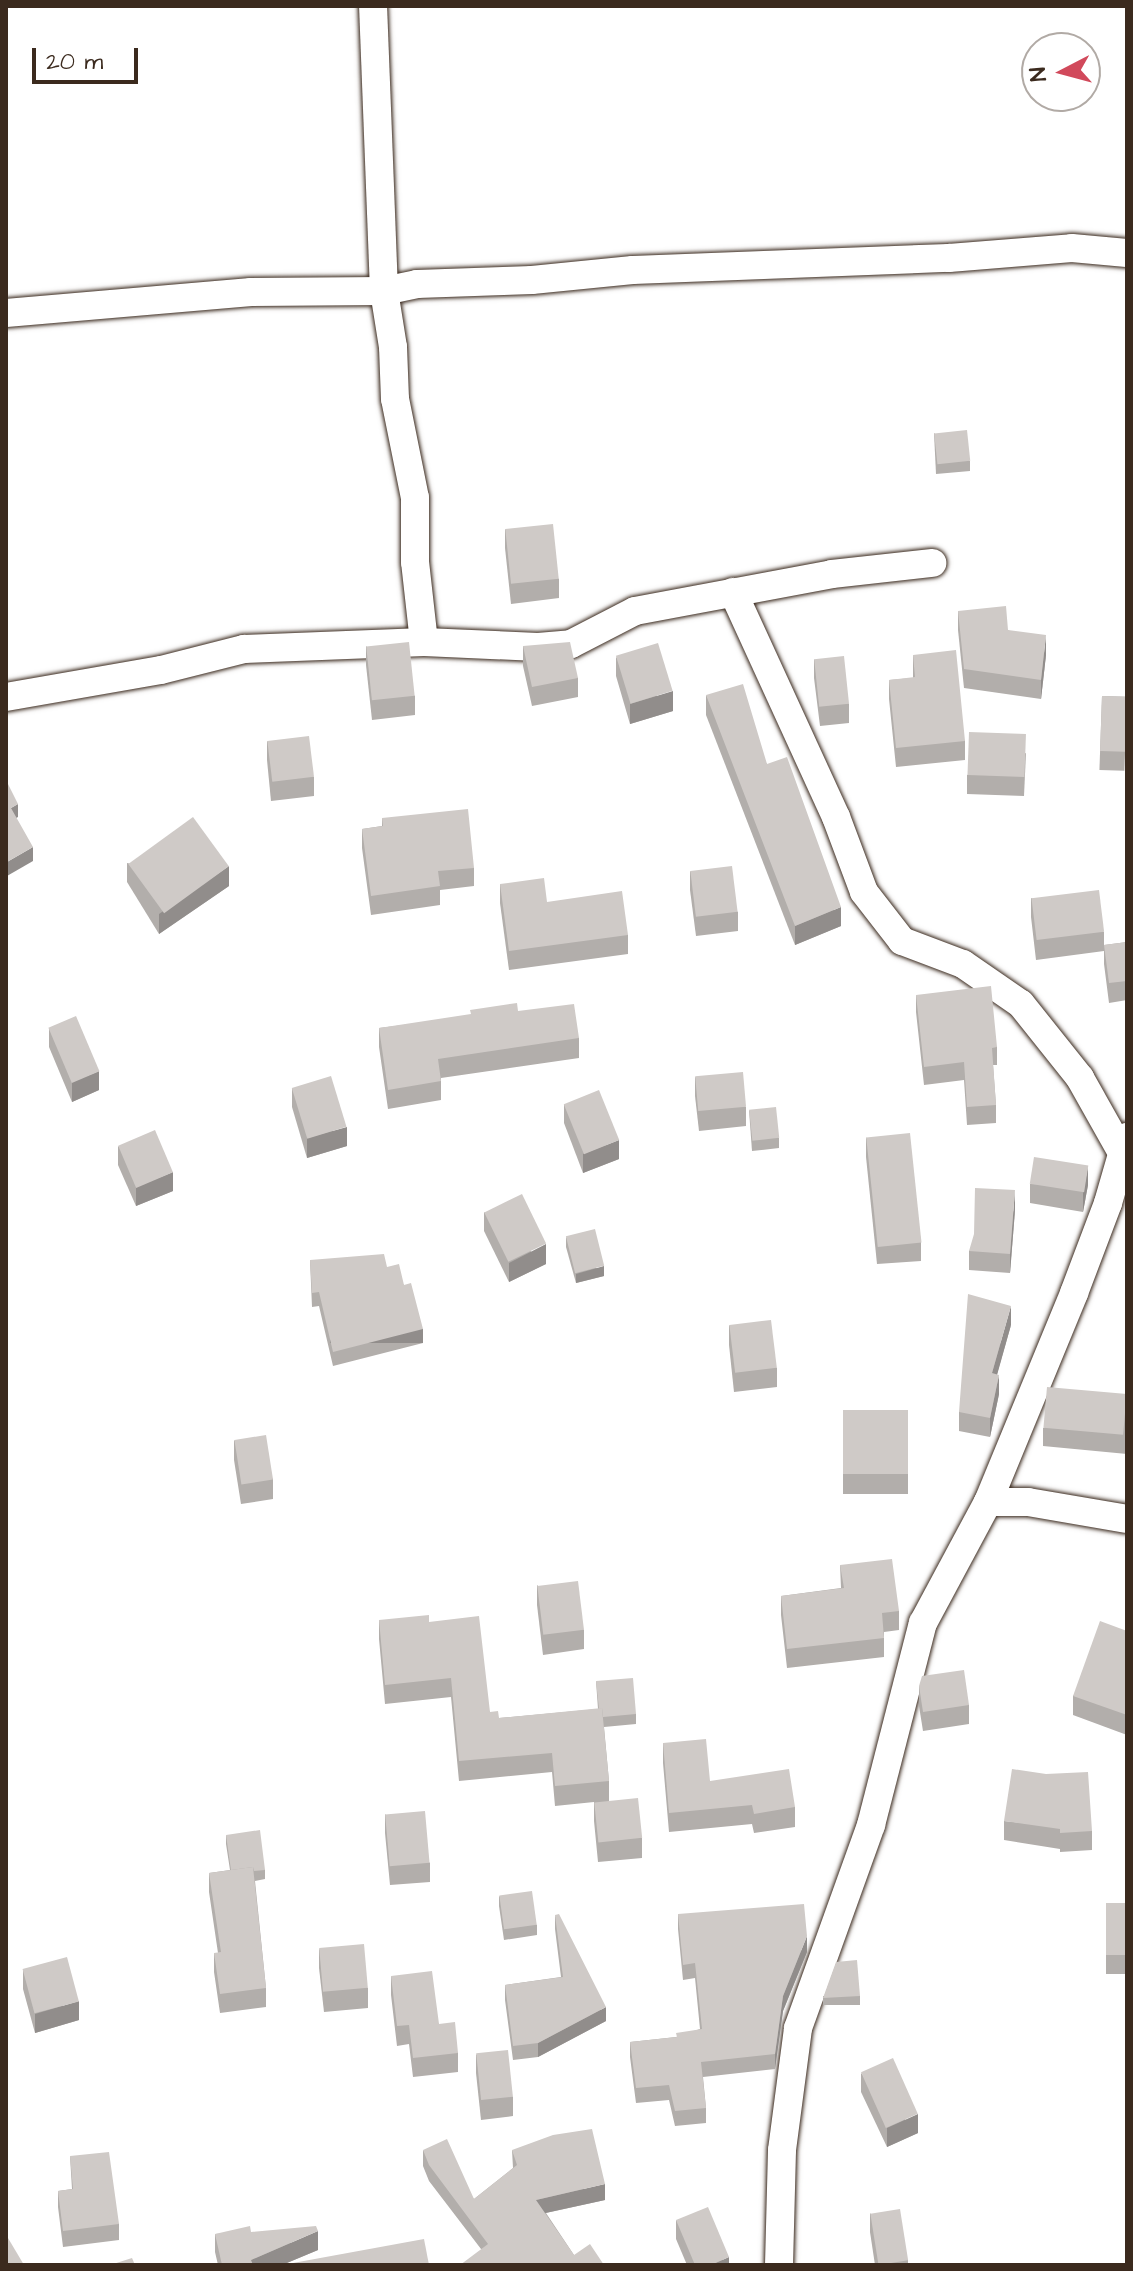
<!DOCTYPE html>
<style>
body{margin:0}
#map{position:relative;width:1133px;height:2271px;overflow:hidden;background:#fff;font-family:"Architects Daughter",sans-serif}
div>[style]{position:absolute}
.roads{filter:drop-shadow(0 0 2px #3b2a1e) drop-shadow(0 0 2px #3b2a1e)}
.minor>*{height:28px;margin:-14px;padding:0 14px;transform-origin:14px;border-radius:14px;background:#fff}
.wall>*{inset:0;background:#b2aeab;transform-origin:0 0}
.shaded-wall>*{inset:0;background:#918d8b;transform-origin:0 0}
.building>*{inset:0;background:#cfcac7;transform-origin:0 0}
span{translate:-50% -50%;white-space:nowrap;text-align:center;line-height:1.15;-webkit-text-stroke:6px #fff;paint-order:stroke}
.frame{position:absolute;inset:0;border:8px solid #3b2a1e;pointer-events:none}
.north{position:absolute;left:1021px;top:32px;width:80px;height:80px;box-sizing:border-box;background:#fff;border:2px solid #b1aaa5;border-radius:50%;rotate:264deg;font-size:22px;font-weight:700;line-height:32px;text-align:center;color:#3b2a1e}
.north::after{content:'';display:block;margin:auto;width:28px;height:36px;background:#d1495b;clip-path:polygon(50% 0,100% 100%,50% 72%,0 100%)}
.scale{position:absolute;left:32px;top:48px;width:106px;height:36px;box-sizing:border-box;border:4px solid #3b2a1e;border-top:0;padding-left:10px;font-size:24px;line-height:28px;white-space:nowrap;color:#3b2a1e;-webkit-text-stroke:6px #fff;paint-order:stroke}
</style>
<div id="map">
<div class="roads">
<div class="minor">
<div style="left:6px;top:313px;width:246px;rotate:-4.9deg"></div>
<div style="left:251px;top:292px;width:133px;rotate:-0.4deg"></div>
<div style="left:384px;top:291px;width:285px;rotate:-92.2deg"></div>
<div style="left:733px;top:592px;width:247px;rotate:65.4deg"></div>
<div style="left:836px;top:817px;width:80px;rotate:69.5deg"></div>
<div style="left:864px;top:892px;width:62px;rotate:52.2deg"></div>
<div style="left:902px;top:941px;width:65px;rotate:20.7deg"></div>
<div style="left:963px;top:964px;width:70px;rotate:34.6deg"></div>
<div style="left:1021px;top:1004px;width:95px;rotate:51.4deg"></div>
<div style="left:1080px;top:1078px;width:84px;rotate:60.7deg"></div>
<div style="left:424px;top:642px;width:81px;rotate:-96.4deg"></div>
<div style="left:415px;top:562px;width:64px;rotate:-90deg"></div>
<div style="left:415px;top:498px;width:101px;rotate:-101.4deg"></div>
<div style="left:395px;top:399px;width:52px;rotate:-92.2deg"></div>
<div style="left:393px;top:347px;width:57px;rotate:-99.1deg"></div>
<div style="left:384px;top:291px;width:34px;rotate:-12deg"></div>
<div style="left:417px;top:284px;width:115px;rotate:-2deg"></div>
<div style="left:532px;top:280px;width:101px;rotate:-5.7deg"></div>
<div style="left:633px;top:270px;width:316px;rotate:-2.2deg"></div>
<div style="left:949px;top:258px;width:123px;rotate:-4.6deg"></div>
<div style="left:1072px;top:248px;width:55px;rotate:5.2deg"></div>
<div style="left:6px;top:697px;width:157px;rotate:-9.9deg"></div>
<div style="left:161px;top:670px;width:86px;rotate:-14.2deg"></div>
<div style="left:244px;top:649px;width:180px;rotate:-2.2deg"></div>
<div style="left:424px;top:642px;width:114px;rotate:2.5deg"></div>
<div style="left:538px;top:647px;width:33px;rotate:-5deg"></div>
<div style="left:571px;top:644px;width:72px;rotate:-27.3deg"></div>
<div style="left:635px;top:611px;width:200px;rotate:-10.6deg"></div>
<div style="left:832px;top:574px;width:101px;rotate:-6.3deg"></div>
<div style="left:988px;top:1502px;width:40px"></div>
<div style="left:1028px;top:1502px;width:100px;rotate:9.7deg"></div>
<div style="left:779px;top:2265px;width:115px;rotate:-88.5deg"></div>
<div style="left:782px;top:2150px;width:123px;rotate:-82.5deg"></div>
<div style="left:798px;top:2028px;width:216px;rotate:-70.2deg"></div>
<div style="left:871px;top:1825px;width:209px;rotate:-75.6deg"></div>
<div style="left:923px;top:1623px;width:137px;rotate:-61.8deg"></div>
<div style="left:988px;top:1502px;width:226px;rotate:-67.6deg"></div>
<div style="left:1074px;top:1293px;width:96px;rotate:-69.3deg"></div>
<div style="left:1108px;top:1203px;width:69px;rotate:-73.9deg"></div>
</div>
</div>
<div class="wall">
<div style="clip-path:polygon(934px 433px,970px 461px,970px 471px,936px 474px)"></div>
<div style="clip-path:polygon(505px 529px,559px 579px,559px 598px,511px 604px,505px 548px)"></div>
<div style="clip-path:polygon(958px 611px,1008px 630px,1046px 655px,1041px 699px,964px 688px,958px 630px)"></div>
<div style="clip-path:polygon(366px 646px,415px 696px,415px 715px,372px 720px,366px 665px)"></div>
<div style="clip-path:polygon(523px 646px,578px 678px,578px 697px,532px 706px,523px 666px)"></div>
<div style="clip-path:polygon(913px 655px,965px 741px,965px 760px,896px 767px,889px 699px,889px 680px,913px 678px)"></div>
<div style="clip-path:polygon(616px 657px,673px 711px,630px 724px,616px 676px)"></div>
<div style="clip-path:polygon(814px 659px,849px 704px,849px 723px,820px 726px,814px 678px)"></div>
<div style="clip-path:polygon(706px 695px,767px 764px,841px 926px,795px 945px,706px 715px)"></div>
<div style="left:1102px;top:696px;width:25px;height:74px;rotate:2deg"></div>
<div style="clip-path:polygon(267px 741px,314px 777px,314px 796px,271px 801px,267px 760px)"></div>
<div style="clip-path:polygon(1026px 753px,1024px 796px,967px 794px,967px 775px)"></div>
<div style="clip-path:polygon(382px 818px,474px 868px,474px 886px,440px 890px,440px 905px,371px 915px,362px 848px,362px 829px,382px 826px)"></div>
<div style="clip-path:polygon(127px 863px,229px 886px,159px 934px,127px 882px)"></div>
<div style="clip-path:polygon(690px 871px,738px 912px,738px 931px,696px 936px,690px 890px)"></div>
<div style="clip-path:polygon(500px 884px,628px 935px,628px 954px,509px 970px,500px 903px)"></div>
<div style="clip-path:polygon(1031px 898px,1104px 932px,1104px 945px,1127px 942px,1127px 1000px,1109px 1003px,1104px 964px,1104px 951px,1036px 960px,1031px 917px)"></div>
<div style="clip-path:polygon(916px 995px,997px 1047px,997px 1065px,993px 1065px,996px 1105px,996px 1123px,967px 1125px,964px 1080px,924px 1085px,916px 1012px)"></div>
<div style="clip-path:polygon(518px 1011px,579px 1038px,579px 1058px,441px 1078px,441px 1100px,388px 1109px,379px 1047px,379px 1028px)"></div>
<div style="clip-path:polygon(49px 1028px,99px 1090px,72px 1102px,49px 1047px)"></div>
<div style="clip-path:polygon(695px 1077px,746px 1107px,746px 1126px,699px 1131px,695px 1096px)"></div>
<div style="clip-path:polygon(292px 1088px,347px 1146px,307px 1158px,292px 1107px)"></div>
<div style="clip-path:polygon(564px 1104px,619px 1159px,583px 1173px,564px 1123px)"></div>
<div style="clip-path:polygon(749px 1110px,779px 1138px,779px 1148px,752px 1151px)"></div>
<div style="clip-path:polygon(866px 1137px,921px 1242px,921px 1261px,877px 1264px,866px 1157px)"></div>
<div style="clip-path:polygon(118px 1146px,173px 1191px,136px 1206px,118px 1165px)"></div>
<div style="clip-path:polygon(1030px 1184px,1088px 1185px,1083px 1212px,1030px 1203px)"></div>
<div style="clip-path:polygon(1015px 1210px,1010px 1273px,969px 1270px,969px 1251px)"></div>
<div style="clip-path:polygon(484px 1212px,546px 1264px,509px 1282px,484px 1231px)"></div>
<div style="clip-path:polygon(566px 1237px,604px 1276px,576px 1283px,566px 1247px)"></div>
<div style="clip-path:polygon(310px 1260px,387px 1267px,404px 1285px,423px 1343px,333px 1366px,319px 1306px,312px 1307px)"></div>
<div style="clip-path:polygon(729px 1325px,777px 1368px,777px 1387px,734px 1392px,729px 1345px)"></div>
<div style="clip-path:polygon(1011px 1325px,997px 1374px,999px 1394px,990px 1437px,959px 1431px,959px 1412px)"></div>
<div style="clip-path:polygon(1127px 1394px,1127px 1454px,1043px 1446px,1043px 1428px)"></div>
<div style="left:843px;top:1410px;width:65px;height:84px"></div>
<div style="clip-path:polygon(234px 1440px,273px 1479px,273px 1499px,241px 1504px,234px 1460px)"></div>
<div style="clip-path:polygon(840px 1565px,899px 1611px,899px 1630px,884px 1632px,884px 1657px,787px 1668px,781px 1615px,781px 1596px,841px 1588px)"></div>
<div style="clip-path:polygon(537px 1585px,584px 1630px,584px 1649px,543px 1655px,537px 1605px)"></div>
<div style="clip-path:polygon(379px 1620px,429px 1622px,490px 1712px,499px 1718px,598px 1709px,596px 1681px,636px 1714px,636px 1724px,604px 1727px,609px 1781px,609px 1801px,642px 1838px,642px 1858px,598px 1862px,594px 1821px,594px 1802px,555px 1806px,552px 1772px,459px 1781px,451px 1697px,385px 1704px,379px 1639px)"></div>
<div style="clip-path:polygon(1127px 1631px,1127px 1735px,1073px 1715px,1073px 1696px)"></div>
<div style="clip-path:polygon(919px 1686px,969px 1705px,969px 1724px,923px 1731px,919px 1706px)"></div>
<div style="clip-path:polygon(663px 1743px,710px 1781px,795px 1807px,795px 1827px,754px 1833px,752px 1824px,669px 1832px,663px 1763px)"></div>
<div style="clip-path:polygon(385px 1814px,430px 1863px,430px 1882px,390px 1885px,385px 1833px)"></div>
<div style="clip-path:polygon(1004px 1821px,1092px 1831px,1092px 1850px,1060px 1852px,1060px 1849px,1004px 1840px)"></div>
<div style="clip-path:polygon(226px 1835px,265px 1870px,265px 1879px,255px 1881px,266px 1988px,266px 2007px,220px 2013px,214px 1972px,214px 1953px,218px 1953px,209px 1892px,209px 1873px,230px 1870px,226px 1844px)"></div>
<div style="clip-path:polygon(499px 1896px,537px 1925px,537px 1935px,504px 1940px,499px 1906px)"></div>
<div style="left:1106px;top:1903px;width:21px;height:71px"></div>
<div style="clip-path:polygon(678px 1914px,807px 1952px,783px 2011px,775px 2069px,703px 2077px,706px 2108px,706px 2123px,675px 2126px,669px 2100px,636px 2103px,630px 2057px,630px 2042px,676px 2037px,700px 2029px,695px 1978px,683px 1980px,678px 1929px)"></div>
<div style="clip-path:polygon(555px 1915px,606px 2021px,538px 2057px,513px 2060px,505px 2000px,505px 1985px,561px 1977px,555px 1929px)"></div>
<div style="clip-path:polygon(319px 1949px,368px 1988px,368px 2008px,324px 2012px,319px 1968px)"></div>
<div style="clip-path:polygon(23px 1970px,79px 2020px,35px 2033px,23px 1989px)"></div>
<div style="clip-path:polygon(391px 1976px,439px 2024px,458px 2053px,458px 2072px,413px 2077px,409px 2044px,397px 2046px,391px 1995px)"></div>
<div style="left:860px;top:1996px;width:9px;height:37px;rotate:90deg"></div>
<div style="clip-path:polygon(476px 2054px,513px 2097px,513px 2116px,481px 2120px,476px 2073px)"></div>
<div style="clip-path:polygon(861px 2073px,918px 2133px,887px 2147px,861px 2092px)"></div>
<div style="clip-path:polygon(423px 2150px,474px 2199px,513px 2168px,512px 2150px,605px 2200px,546px 2213px,574px 2255px,481px 2249px,429px 2181px,423px 2166px)"></div>
<div style="clip-path:polygon(70px 2156px,119px 2224px,119px 2240px,63px 2247px,58px 2207px,58px 2191px,72px 2189px)"></div>
<div style="clip-path:polygon(870px 2213px,908px 2260px,908px 2265px,875px 2265px,870px 2232px)"></div>
<div style="clip-path:polygon(676px 2220px,729px 2265px,687px 2265px,676px 2239px)"></div>
<div style="clip-path:polygon(251px 2232px,318px 2250px,282px 2265px,429px 2265px,218px 2265px,215px 2252px,215px 2234px)"></div>
</div>
<div class="shaded-wall">
<div style="clip-path:polygon(1046px 635px,1046px 655px,1041px 699px,1041px 680px)"></div>
<div style="clip-path:polygon(673px 691px,673px 711px,630px 724px,630px 704px)"></div>
<div style="clip-path:polygon(18px 804px,18px 817px,11px 821px,11px 808px)"></div>
<div style="clip-path:polygon(33px 847px,33px 861px,7px 876px,7px 862px)"></div>
<div style="clip-path:polygon(229px 866px,229px 886px,159px 934px,159px 914px)"></div>
<div style="clip-path:polygon(841px 907px,841px 926px,795px 945px,795px 926px)"></div>
<div style="clip-path:polygon(99px 1071px,99px 1090px,72px 1102px,72px 1082px)"></div>
<div style="clip-path:polygon(347px 1127px,347px 1146px,307px 1158px,307px 1138px)"></div>
<div style="clip-path:polygon(619px 1140px,619px 1159px,583px 1173px,583px 1154px)"></div>
<div style="clip-path:polygon(1088px 1166px,1088px 1185px,1083px 1212px,1083px 1193px)"></div>
<div style="clip-path:polygon(173px 1172px,173px 1191px,136px 1206px,136px 1187px)"></div>
<div style="clip-path:polygon(1015px 1190px,1015px 1210px,1010px 1273px,1010px 1254px)"></div>
<div style="clip-path:polygon(546px 1244px,546px 1264px,509px 1282px,509px 1263px)"></div>
<div style="clip-path:polygon(604px 1266px,604px 1276px,576px 1283px,576px 1274px)"></div>
<div style="clip-path:polygon(1011px 1306px,1011px 1325px,992px 1393px,992px 1373px)"></div>
<div style="left:423px;top:1329px;width:14px;height:93px;rotate:90deg"></div>
<div style="clip-path:polygon(999px 1375px,999px 1394px,990px 1437px,990px 1418px)"></div>
<div style="clip-path:polygon(807px 1936px,807px 1952px,783px 2011px,775px 2069px,775px 2054px,783px 1996px)"></div>
<div style="clip-path:polygon(79px 2001px,79px 2020px,35px 2033px,35px 2014px)"></div>
<div style="clip-path:polygon(606px 2007px,606px 2021px,538px 2057px,538px 2043px)"></div>
<div style="clip-path:polygon(918px 2114px,918px 2133px,887px 2147px,887px 2128px)"></div>
<div style="clip-path:polygon(605px 2184px,605px 2200px,536px 2215px,536px 2200px)"></div>
<div style="clip-path:polygon(318px 2231px,318px 2250px,282px 2265px,251px 2265px,251px 2260px)"></div>
<div style="clip-path:polygon(729px 2257px,729px 2265px,711px 2265px)"></div>
</div>
<div class="building">
<div style="left:967px;top:430px;width:31px;height:33px;rotate:84deg"></div>
<div style="left:553px;top:524px;width:55px;height:48px;rotate:84deg"></div>
<div style="clip-path:polygon(1006px 606px,1008px 630px,1046px 635px,1041px 680px,964px 669px,958px 611px)"></div>
<div style="left:409px;top:642px;width:54px;height:43px;rotate:84deg"></div>
<div style="clip-path:polygon(570px 642px,578px 678px,532px 687px,523px 646px)"></div>
<div style="left:658px;top:643px;width:50px;height:44px;rotate:73deg"></div>
<div style="clip-path:polygon(956px 650px,965px 741px,896px 748px,889px 680px,915px 677px,913px 655px)"></div>
<div style="left:844px;top:656px;width:48px;height:30px;rotate:84deg"></div>
<div style="clip-path:polygon(743px 684px,767px 764px,787px 757px,841px 907px,795px 926px,706px 695px)"></div>
<div style="left:1102px;top:696px;width:25px;height:55px;rotate:2deg"></div>
<div style="left:969px;top:732px;width:57px;height:43px;rotate:2deg"></div>
<div style="left:309px;top:736px;width:41px;height:42px;rotate:83deg"></div>
<div style="clip-path:polygon(6px 780px,18px 804px,11px 808px,33px 847px,7px 862px,6px 860px)"></div>
<div style="clip-path:polygon(468px 809px,474px 868px,438px 871px,440px 886px,371px 896px,362px 829px,383px 826px,382px 818px)"></div>
<div style="left:193px;top:817px;width:61px;height:80px;rotate:54deg"></div>
<div style="left:732px;top:866px;width:46px;height:42px;rotate:83deg"></div>
<div style="clip-path:polygon(544px 878px,547px 902px,622px 891px,628px 935px,509px 951px,500px 884px)"></div>
<div style="left:1099px;top:890px;width:42px;height:68px;rotate:83deg"></div>
<div style="clip-path:polygon(1127px 942px,1127px 981px,1109px 983px,1104px 945px)"></div>
<div style="clip-path:polygon(991px 986px,997px 1047px,992px 1048px,996px 1105px,967px 1107px,964px 1062px,924px 1067px,916px 995px)"></div>
<div style="clip-path:polygon(517px 1003px,518px 1011px,574px 1004px,579px 1038px,438px 1059px,441px 1081px,388px 1090px,379px 1028px,471px 1014px,470px 1010px)"></div>
<div style="left:76px;top:1016px;width:60px;height:30px;rotate:67deg"></div>
<div style="left:743px;top:1072px;width:35px;height:48px;rotate:85deg"></div>
<div style="left:331px;top:1076px;width:53px;height:41px;rotate:73deg"></div>
<div style="left:599px;top:1090px;width:54px;height:38px;rotate:68deg"></div>
<div style="left:776px;top:1107px;width:31px;height:27px;rotate:84deg"></div>
<div style="left:155px;top:1130px;width:46px;height:40px;rotate:67deg"></div>
<div style="left:910px;top:1133px;width:110px;height:44px;rotate:84deg"></div>
<div style="left:1034px;top:1157px;width:55px;height:27px;rotate:9deg"></div>
<div style="clip-path:polygon(975px 1188px,1015px 1190px,1010px 1254px,969px 1251px,974px 1234px)"></div>
<div style="left:522px;top:1194px;width:55px;height:42px;rotate:64deg"></div>
<div style="left:595px;top:1229px;width:38px;height:30px;rotate:76deg"></div>
<div style="clip-path:polygon(384px 1254px,387px 1267px,399px 1264px,404px 1285px,411px 1283px,423px 1329px,333px 1352px,319px 1292px,312px 1293px,310px 1260px)"></div>
<div style="clip-path:polygon(968px 1294px,1011px 1306px,992px 1373px,999px 1375px,990px 1418px,959px 1412px)"></div>
<div style="left:771px;top:1320px;width:48px;height:42px;rotate:83deg"></div>
<div style="left:1047px;top:1387px;width:80px;height:41px;rotate:5deg"></div>
<div style="left:843px;top:1410px;width:65px;height:64px"></div>
<div style="left:266px;top:1435px;width:45px;height:32px;rotate:81deg"></div>
<div style="clip-path:polygon(892px 1559px,899px 1611px,882px 1613px,884px 1638px,787px 1649px,781px 1596px,844px 1588px,840px 1565px)"></div>
<div style="left:578px;top:1581px;width:49px;height:41px;rotate:83deg"></div>
<div style="clip-path:polygon(429px 1615px,429px 1622px,479px 1616px,490px 1712px,498px 1711px,499px 1718px,602px 1708px,609px 1781px,555px 1786px,552px 1753px,459px 1761px,451px 1678px,385px 1685px,379px 1620px)"></div>
<div style="clip-path:polygon(1100px 1621px,1127px 1631px,1127px 1715px,1073px 1696px)"></div>
<div style="clip-path:polygon(964px 1670px,969px 1705px,923px 1712px,919px 1686px,922px 1676px)"></div>
<div style="clip-path:polygon(633px 1678px,636px 1714px,603px 1717px,602px 1708px,599px 1709px,596px 1681px)"></div>
<div style="clip-path:polygon(706px 1739px,710px 1781px,789px 1769px,795px 1807px,754px 1814px,752px 1805px,669px 1813px,663px 1743px)"></div>
<div style="clip-path:polygon(1012px 1769px,1046px 1774px,1088px 1772px,1092px 1831px,1060px 1833px,1060px 1829px,1004px 1821px)"></div>
<div style="left:638px;top:1798px;width:40px;height:44px;rotate:84deg"></div>
<div style="left:425px;top:1811px;width:52px;height:40px;rotate:85deg"></div>
<div style="clip-path:polygon(260px 1830px,265px 1870px,254px 1871px,253px 1867px,231px 1870px,226px 1835px)"></div>
<div style="clip-path:polygon(253px 1867px,266px 1988px,220px 1994px,214px 1953px,221px 1952px,209px 1873px)"></div>
<div style="left:532px;top:1891px;width:34px;height:33px;rotate:82deg"></div>
<div style="left:1106px;top:1903px;width:21px;height:52px"></div>
<div style="clip-path:polygon(804px 1904px,807px 1936px,783px 1996px,775px 2054px,701px 2062px,706px 2108px,675px 2111px,669px 2085px,636px 2088px,630px 2042px,677px 2037px,676px 2033px,702px 2029px,695px 1963px,683px 1965px,678px 1914px)"></div>
<div style="clip-path:polygon(559px 1914px,606px 2007px,538px 2043px,513px 2046px,505px 1985px,563px 1977px,555px 1915px)"></div>
<div style="left:364px;top:1944px;width:44px;height:45px;rotate:85deg"></div>
<div style="left:67px;top:1957px;width:46px;height:46px;rotate:75deg"></div>
<div style="clip-path:polygon(857px 1960px,860px 1996px,823px 1998px,836px 1962px)"></div>
<div style="clip-path:polygon(432px 1971px,439px 2024px,455px 2022px,458px 2053px,413px 2058px,409px 2025px,397px 2026px,391px 1976px)"></div>
<div style="left:508px;top:2050px;width:47px;height:32px;rotate:84deg"></div>
<div style="left:893px;top:2058px;width:61px;height:35px;rotate:66deg"></div>
<div style="clip-path:polygon(592px 2129px,605px 2184px,536px 2200px,574px 2255px,590px 2244px,604px 2265px,460px 2265px,488px 2244px,429px 2165px,423px 2150px,447px 2139px,474px 2199px,517px 2165px,512px 2150px,553px 2135px)"></div>
<div style="clip-path:polygon(109px 2152px,119px 2224px,63px 2231px,58px 2191px,73px 2189px,70px 2156px)"></div>
<div style="clip-path:polygon(708px 2207px,729px 2257px,711px 2265px,695px 2265px,676px 2220px)"></div>
<div style="left:900px;top:2209px;width:52px;height:30px;rotate:81deg"></div>
<div style="clip-path:polygon(250px 2226px,251px 2232px,316px 2226px,318px 2231px,251px 2260px,253px 2265px,222px 2265px,215px 2234px)"></div>
<div style="clip-path:polygon(8px 2238px,24px 2265px,6px 2265px,6px 2240px)"></div>
<div style="clip-path:polygon(424px 2239px,429px 2265px,282px 2265px)"></div>
<div style="clip-path:polygon(132px 2258px,135px 2265px,110px 2265px)"></div>
</div>
<div class="frame"></div>
<div class="north">N</div>
<div class="scale">20 m</div>
</div>
